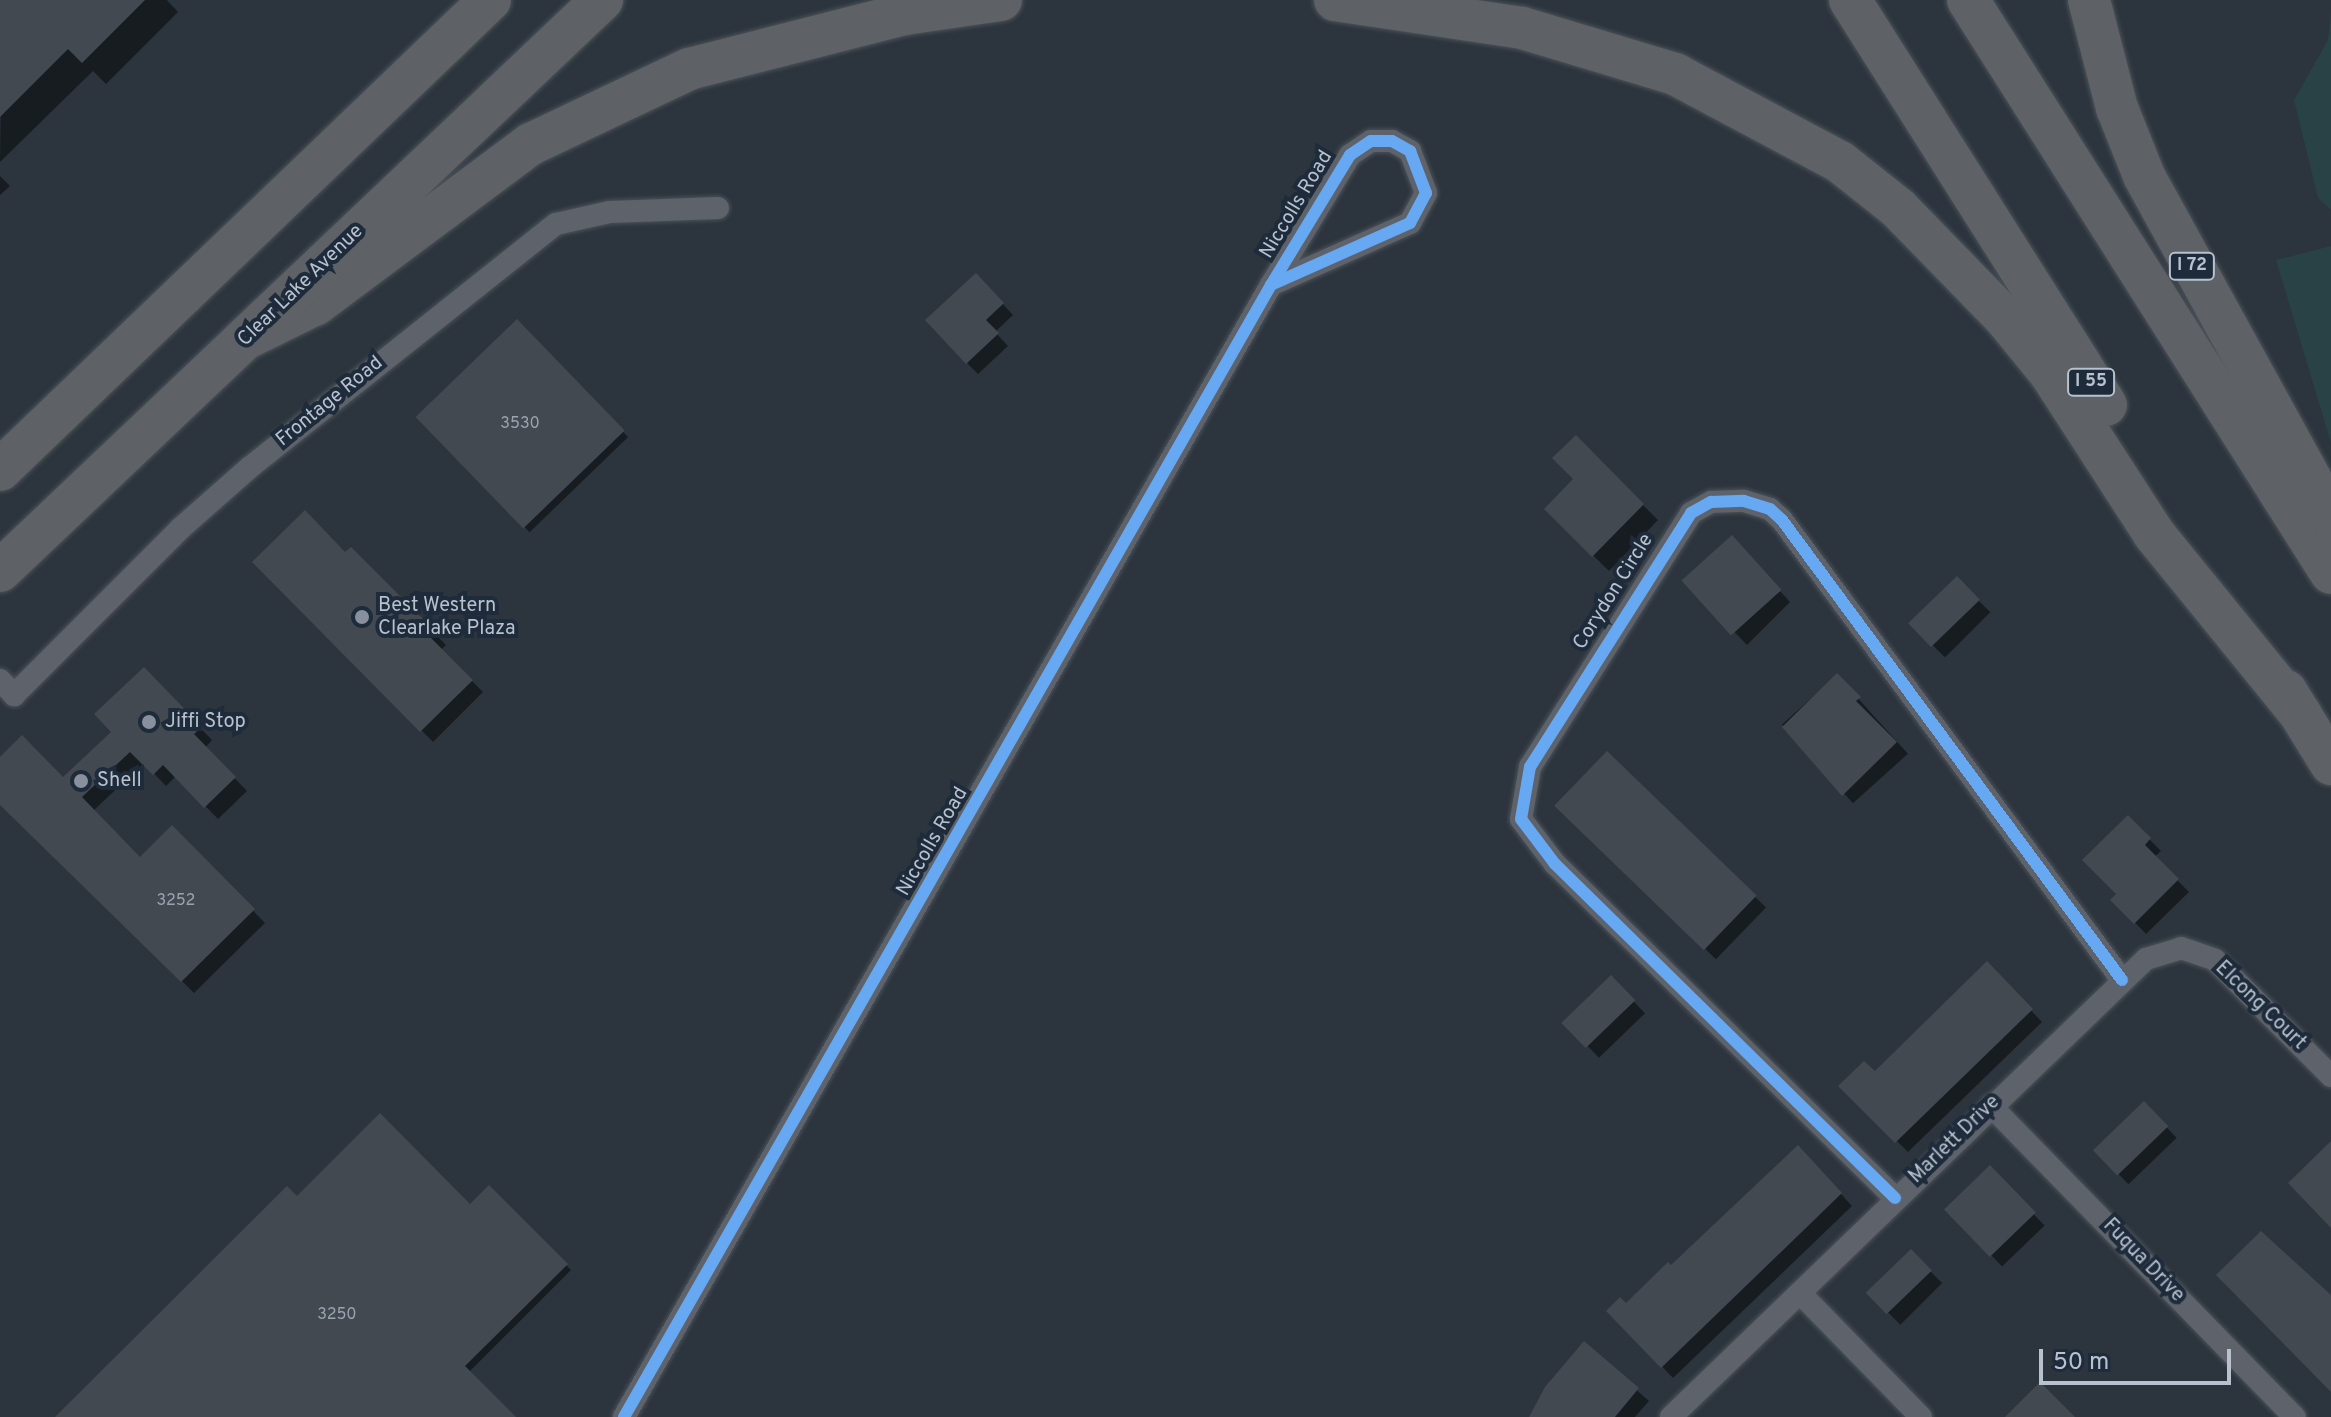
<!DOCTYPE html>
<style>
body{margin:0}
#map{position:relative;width:2331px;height:1417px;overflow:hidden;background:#2c353e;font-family:Overpass,sans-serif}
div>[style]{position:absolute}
.green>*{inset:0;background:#284245}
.shadow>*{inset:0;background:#0007;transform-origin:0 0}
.building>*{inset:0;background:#424951;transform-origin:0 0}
.roads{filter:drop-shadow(0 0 2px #4b5158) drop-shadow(0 0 2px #4b5158)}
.street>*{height:22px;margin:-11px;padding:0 11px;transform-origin:11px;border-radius:11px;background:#5e636b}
.highway>*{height:42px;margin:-21px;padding:0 21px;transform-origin:21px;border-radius:21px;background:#5e6165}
.cycleway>*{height:12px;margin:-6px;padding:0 6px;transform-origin:6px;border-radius:6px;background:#66a8f1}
.dots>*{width:22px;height:22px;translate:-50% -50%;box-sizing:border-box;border:4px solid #1e2b3a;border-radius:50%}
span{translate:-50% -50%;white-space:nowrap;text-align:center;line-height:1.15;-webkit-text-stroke:8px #1e2b3a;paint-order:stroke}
.number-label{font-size:16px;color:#9aa3af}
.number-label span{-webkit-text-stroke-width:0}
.shield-label span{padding:2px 6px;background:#1e2b3a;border:2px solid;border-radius:6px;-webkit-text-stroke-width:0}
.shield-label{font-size:18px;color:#b8c1ce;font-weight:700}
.street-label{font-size:20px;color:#b8c1ce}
.poi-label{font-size:20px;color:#b8c1ce}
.left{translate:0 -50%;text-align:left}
.scale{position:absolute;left:2039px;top:1349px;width:192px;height:36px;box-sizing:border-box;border:4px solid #b8c1ce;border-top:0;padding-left:10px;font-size:24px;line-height:28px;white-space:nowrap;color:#b8c1ce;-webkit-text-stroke:6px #1e2b3a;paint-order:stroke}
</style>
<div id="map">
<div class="green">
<div style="clip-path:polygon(2331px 12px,2331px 210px,2318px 198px,2294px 100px,2328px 40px)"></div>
<div style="clip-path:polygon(2331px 246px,2331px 443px,2276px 260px)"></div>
</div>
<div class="shadow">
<div style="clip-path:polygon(167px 0,178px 12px,106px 84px,93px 71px,0 162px,2px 0)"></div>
<div style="clip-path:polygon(0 176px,10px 186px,0 195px)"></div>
<div style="clip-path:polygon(987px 287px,1013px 315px,995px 332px,1008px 346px,978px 374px,967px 363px)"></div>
<div style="left:517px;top:322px;width:160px;height:137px;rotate:46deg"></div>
<div style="clip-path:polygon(1576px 438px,1658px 520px,1609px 571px,1546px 509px,1576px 479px)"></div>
<div style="clip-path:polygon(1743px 549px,1790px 602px,1747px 645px,1686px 582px)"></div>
<div style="clip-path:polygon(351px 550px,446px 645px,441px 650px,483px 692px,433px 742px,255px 562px,346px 554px)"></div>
<div style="left:1957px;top:579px;width:47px;height:64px;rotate:45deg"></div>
<div style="clip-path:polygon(144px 670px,212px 740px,205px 748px,247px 791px,218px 819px,176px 776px,166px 786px,144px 763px,93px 811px,140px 859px,172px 828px,265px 923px,194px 993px,0 801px,0 759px,63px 780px,114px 732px)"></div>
<div style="left:1837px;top:675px;width:106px;height:74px;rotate:48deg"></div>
<div style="left:1607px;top:754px;width:221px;height:72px;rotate:44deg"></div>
<div style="clip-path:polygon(2128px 818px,2161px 851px,2154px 857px,2189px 892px,2146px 934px,2113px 900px,2119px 894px)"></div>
<div style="clip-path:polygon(1987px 964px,2042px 1022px,1908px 1152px,1841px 1086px,1875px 1074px)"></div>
<div style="left:1611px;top:978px;width:49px;height:64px;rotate:46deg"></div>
<div style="left:2144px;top:1104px;width:47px;height:67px;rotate:46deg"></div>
<div style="clip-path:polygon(1809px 1159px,1852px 1206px,1673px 1378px,1608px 1311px,1626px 1306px)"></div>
<div style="left:1989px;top:1168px;width:80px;height:59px;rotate:46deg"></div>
<div style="clip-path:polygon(489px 1187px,571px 1270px,469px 1372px,514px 1417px,58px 1417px,297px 1199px,470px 1206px)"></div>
<div style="left:1911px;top:1252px;width:44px;height:59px;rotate:45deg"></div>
<div style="clip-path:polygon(1584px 1344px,1649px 1401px,1635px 1417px,1531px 1417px)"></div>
</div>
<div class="building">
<div style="clip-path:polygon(0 0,145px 0,82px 63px,68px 49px,0 117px)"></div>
<div style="clip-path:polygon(976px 273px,1004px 303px,986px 320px,999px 333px,966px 364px,925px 320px)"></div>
<div style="left:517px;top:319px;width:155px;height:141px;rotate:46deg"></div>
<div style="clip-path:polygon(1576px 435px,1644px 504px,1592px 557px,1544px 509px,1573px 479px,1552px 458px)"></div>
<div style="clip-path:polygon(305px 510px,345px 552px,351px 547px,437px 633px,431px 638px,473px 680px,420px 732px,252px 562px)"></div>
<div style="left:1732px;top:535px;width:74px;height:68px;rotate:48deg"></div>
<div style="left:1957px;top:576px;width:33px;height:68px;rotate:46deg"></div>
<div style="clip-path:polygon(144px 667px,202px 727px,194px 734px,236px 777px,204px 808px,163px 765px,153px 775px,130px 752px,82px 797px,140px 857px,172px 825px,255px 909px,181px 982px,0 805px,0 757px,22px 735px,63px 777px,111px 732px,94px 714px)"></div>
<div style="clip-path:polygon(1837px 673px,1861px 697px,1856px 701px,1897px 742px,1842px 796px,1782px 727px)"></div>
<div style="left:1607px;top:751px;width:208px;height:76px;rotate:44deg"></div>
<div style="clip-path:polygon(2128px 815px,2151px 838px,2145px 845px,2179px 879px,2134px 924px,2110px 900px,2116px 894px,2082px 860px)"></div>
<div style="clip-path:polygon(1987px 961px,2033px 1009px,1895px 1143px,1838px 1086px,1864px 1061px,1875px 1071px)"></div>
<div style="left:1611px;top:975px;width:35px;height:69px;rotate:46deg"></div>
<div style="left:2144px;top:1101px;width:35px;height:71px;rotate:46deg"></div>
<div style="clip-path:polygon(380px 1113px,470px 1204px,489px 1185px,568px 1264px,465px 1366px,516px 1417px,55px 1417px,287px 1186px,297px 1196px)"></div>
<div style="clip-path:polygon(2331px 1141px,2331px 1228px,2288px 1183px)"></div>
<div style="clip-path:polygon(1798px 1145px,1842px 1193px,1661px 1368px,1606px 1311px,1620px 1297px,1626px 1303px,1668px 1262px,1671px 1265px)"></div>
<div style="left:1990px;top:1165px;width:66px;height:64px;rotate:46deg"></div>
<div style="clip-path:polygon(2261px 1231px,2331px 1295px,2331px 1392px,2216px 1275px)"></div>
<div style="left:1911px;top:1249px;width:30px;height:63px;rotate:46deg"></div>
<div style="clip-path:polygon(1584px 1341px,1639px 1388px,1615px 1417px,1529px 1417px,1545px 1387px)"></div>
<div style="clip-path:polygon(2040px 1382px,2075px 1417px,2005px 1417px)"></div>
</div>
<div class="roads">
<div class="street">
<div style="left:0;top:680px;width:21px;rotate:47deg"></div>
<div style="left:14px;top:695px;width:236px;rotate:-45deg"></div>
<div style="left:181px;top:528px;width:91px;rotate:-41.4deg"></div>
<div style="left:249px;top:468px;width:392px;rotate:-38.5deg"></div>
<div style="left:556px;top:224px;width:55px;rotate:-12.5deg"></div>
<div style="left:610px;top:212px;width:108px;rotate:-2.1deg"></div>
<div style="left:1991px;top:1106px;width:435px;rotate:45.7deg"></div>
<div style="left:1895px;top:1198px;width:477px;rotate:-135.5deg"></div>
<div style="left:1555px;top:864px;width:56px;rotate:-127.1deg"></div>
<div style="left:1521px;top:819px;width:53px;rotate:-80.2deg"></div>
<div style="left:1530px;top:767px;width:301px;rotate:-57.6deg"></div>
<div style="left:1691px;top:513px;width:23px;rotate:-29deg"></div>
<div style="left:1711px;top:502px;width:33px;rotate:-2deg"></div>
<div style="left:1744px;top:501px;width:27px;rotate:17deg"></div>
<div style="left:1770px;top:509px;width:16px;rotate:43deg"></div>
<div style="left:1782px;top:520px;width:572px;rotate:53.53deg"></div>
<div style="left:1800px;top:1293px;width:173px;rotate:45.7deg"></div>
<div style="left:624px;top:1417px;width:1304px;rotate:-60.25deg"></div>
<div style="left:1271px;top:285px;width:152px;rotate:-58.7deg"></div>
<div style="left:1350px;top:155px;width:25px;rotate:-34deg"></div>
<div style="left:1371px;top:141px;width:21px"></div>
<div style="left:1392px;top:141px;width:21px;rotate:29deg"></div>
<div style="left:1410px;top:151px;width:45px;rotate:69.1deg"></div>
<div style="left:1426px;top:193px;width:34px;rotate:118deg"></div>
<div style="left:1410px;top:223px;width:152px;rotate:156deg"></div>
<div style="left:1671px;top:1417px;width:660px;rotate:-43.96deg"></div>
<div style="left:2146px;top:959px;width:37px;rotate:-17deg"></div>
<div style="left:2181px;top:948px;width:36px;rotate:19deg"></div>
<div style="left:2215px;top:960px;width:164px;rotate:45deg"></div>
</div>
<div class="highway">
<div style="left:1335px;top:0;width:189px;rotate:8.5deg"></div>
<div style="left:1522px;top:28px;width:160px;rotate:16.7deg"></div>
<div style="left:1675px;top:74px;width:187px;rotate:28.1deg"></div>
<div style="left:1840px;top:162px;width:74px;rotate:38.4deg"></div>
<div style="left:1898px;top:208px;width:153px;rotate:45.8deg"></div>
<div style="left:2005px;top:318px;width:71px;rotate:50.7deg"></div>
<div style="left:2050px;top:373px;width:192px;rotate:57.1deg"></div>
<div style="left:2154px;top:534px;width:233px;rotate:50.9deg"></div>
<div style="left:1850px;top:0;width:479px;rotate:57.7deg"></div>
<div style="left:1968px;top:0;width:678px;rotate:57.65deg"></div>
<div style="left:2089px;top:0;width:112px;rotate:75.5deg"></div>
<div style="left:2117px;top:108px;width:73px;rotate:68.3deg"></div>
<div style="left:2144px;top:176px;width:388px;rotate:61.2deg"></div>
<div style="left:247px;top:338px;width:77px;rotate:-26.2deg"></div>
<div style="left:316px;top:304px;width:268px;rotate:-36.7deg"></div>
<div style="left:531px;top:144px;width:175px;rotate:-25.4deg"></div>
<div style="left:689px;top:69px;width:223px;rotate:-14.3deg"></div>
<div style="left:905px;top:14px;width:97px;rotate:-8.3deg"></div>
<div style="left:0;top:470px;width:679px;rotate:-43.81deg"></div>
<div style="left:0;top:571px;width:830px;rotate:-43.49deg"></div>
<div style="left:2286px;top:691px;width:86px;rotate:58.3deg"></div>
</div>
</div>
<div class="cycleway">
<div style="left:1895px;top:1198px;width:477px;rotate:-135.5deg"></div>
<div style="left:1555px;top:864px;width:56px;rotate:-127.1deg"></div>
<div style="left:1521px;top:819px;width:53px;rotate:-80.2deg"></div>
<div style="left:1530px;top:767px;width:301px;rotate:-57.6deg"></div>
<div style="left:1691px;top:513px;width:23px;rotate:-29deg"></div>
<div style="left:1711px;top:502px;width:33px;rotate:-2deg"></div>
<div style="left:1744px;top:501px;width:27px;rotate:17deg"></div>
<div style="left:1770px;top:509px;width:16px;rotate:43deg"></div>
<div style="left:1782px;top:520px;width:572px;rotate:53.53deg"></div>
<div style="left:624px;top:1417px;width:1304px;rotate:-60.25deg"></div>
<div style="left:1271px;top:285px;width:152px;rotate:-58.7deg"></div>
<div style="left:1350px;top:155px;width:25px;rotate:-34deg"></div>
<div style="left:1371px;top:141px;width:21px"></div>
<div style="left:1392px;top:141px;width:21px;rotate:29deg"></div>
<div style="left:1410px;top:151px;width:45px;rotate:69.1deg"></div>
<div style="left:1426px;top:193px;width:34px;rotate:118deg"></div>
<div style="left:1410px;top:223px;width:152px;rotate:156deg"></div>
</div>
<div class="dots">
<div style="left:362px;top:617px;background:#87909c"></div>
<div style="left:149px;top:722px;background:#87909c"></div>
<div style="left:81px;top:781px;background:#87909c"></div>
</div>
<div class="number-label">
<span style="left:520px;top:424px">3530</span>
<span style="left:176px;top:901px">3252</span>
<span style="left:337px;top:1315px">3250</span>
</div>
<div class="shield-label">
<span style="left:2192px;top:266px">I 72</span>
<span style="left:2091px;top:382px">I 55</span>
</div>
<div class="street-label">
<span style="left:1297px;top:205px;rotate:-59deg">Niccolls Road</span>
<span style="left:301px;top:286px;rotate:-44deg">Clear Lake Avenue</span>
<span style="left:330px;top:402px;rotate:-39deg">Frontage Road</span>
<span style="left:1614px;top:592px;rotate:-58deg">Corydon Circle</span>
<span style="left:933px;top:842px;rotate:-60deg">Niccolls Road</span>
<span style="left:2260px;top:1006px;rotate:44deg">Elcong Court</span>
<span style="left:1955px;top:1140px;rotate:-44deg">Marlett Drive</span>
<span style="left:2143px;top:1261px;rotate:46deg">Fuqua Drive</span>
</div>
<div class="poi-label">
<span class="left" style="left:378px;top:618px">Best Western<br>Clearlake Plaza</span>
<span class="left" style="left:165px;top:722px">Jiffi Stop</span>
<span class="left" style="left:97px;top:781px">Shell</span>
</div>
<div class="scale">50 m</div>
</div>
